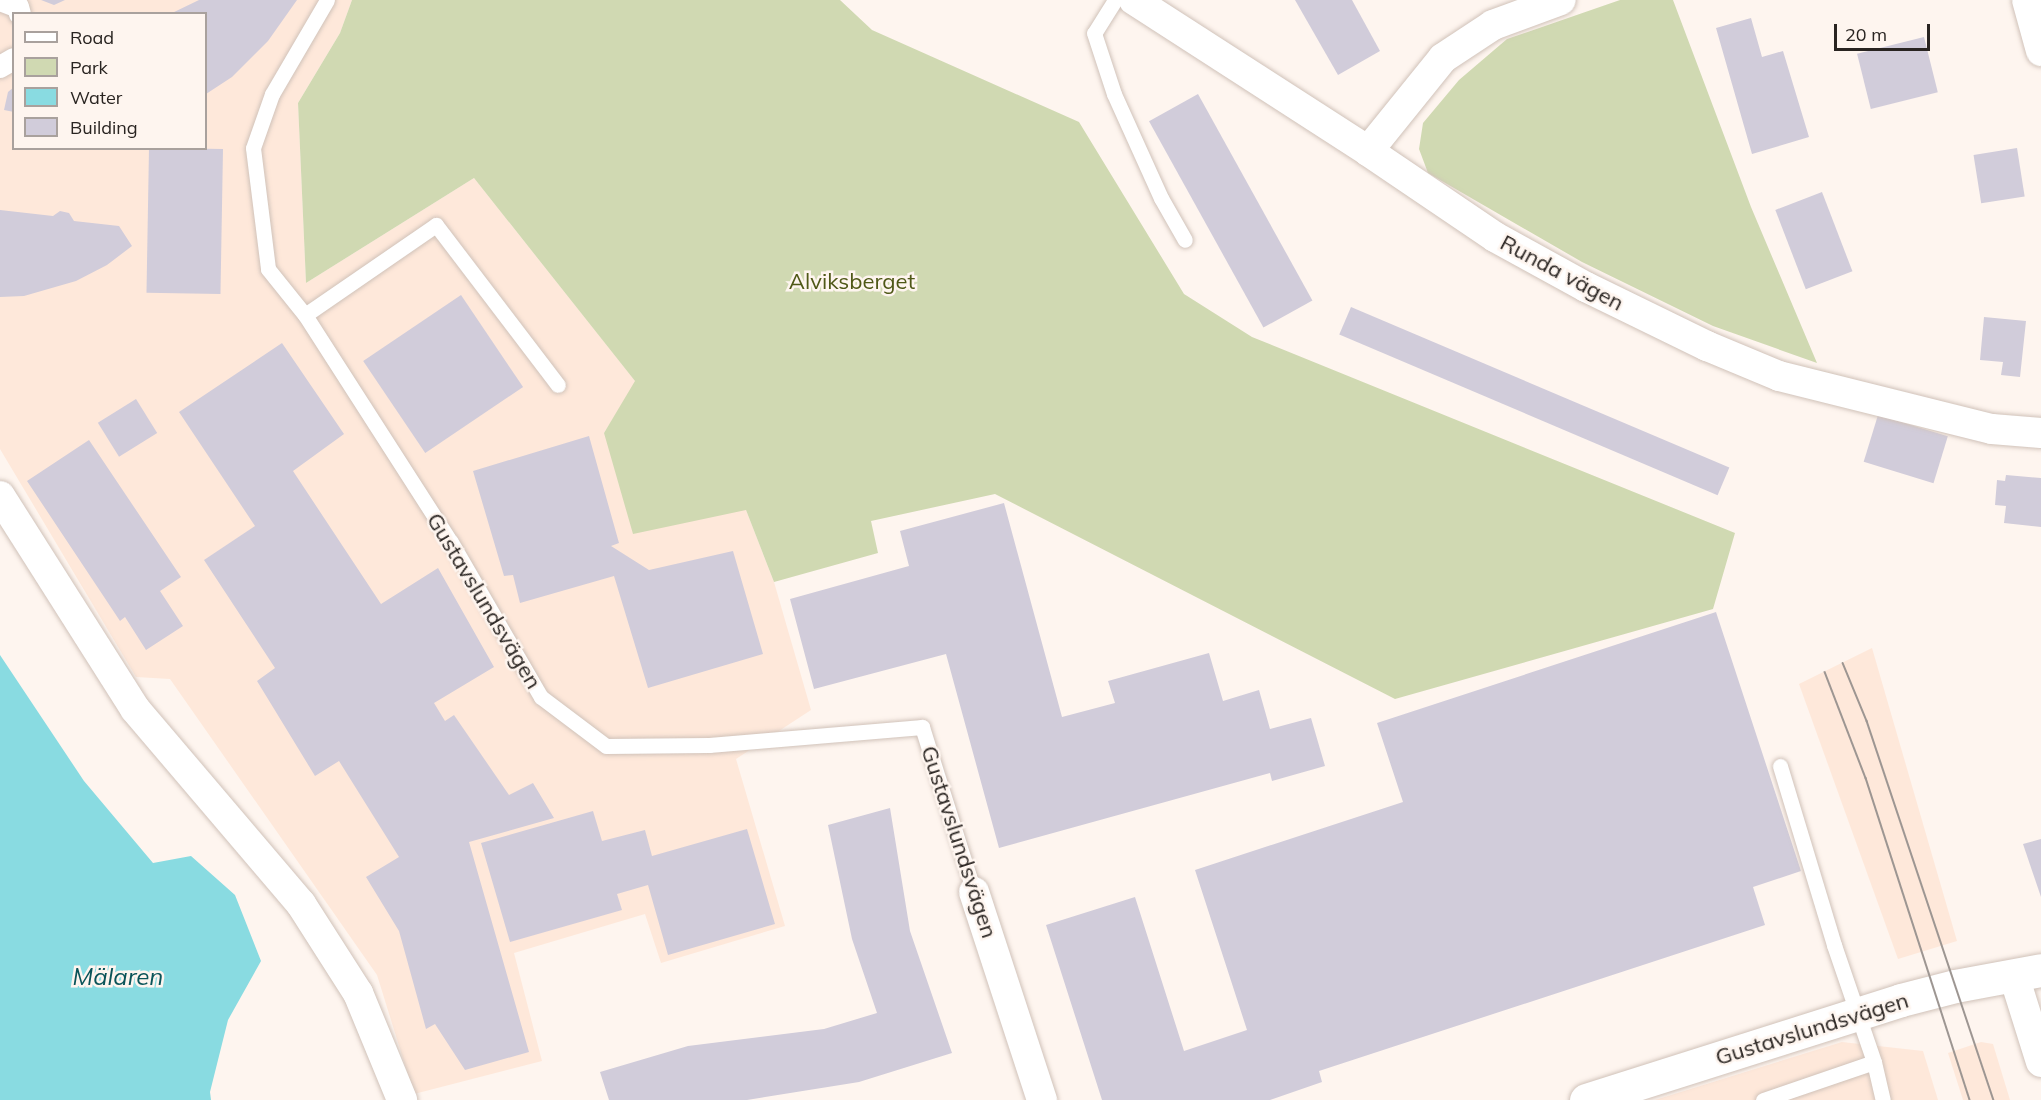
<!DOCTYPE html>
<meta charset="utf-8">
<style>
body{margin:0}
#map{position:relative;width:2041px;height:1100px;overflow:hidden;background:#fef5ef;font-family:Mulish,sans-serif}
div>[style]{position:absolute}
.built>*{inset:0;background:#fee8da}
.green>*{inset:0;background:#d0d9b2}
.water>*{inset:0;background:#89dbe1}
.building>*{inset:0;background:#d1ccda;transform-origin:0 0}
.roads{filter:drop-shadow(0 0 2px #d0c2b9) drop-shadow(0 0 2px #d0c2b9)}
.service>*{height:15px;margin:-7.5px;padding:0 7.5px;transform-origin:7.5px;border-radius:7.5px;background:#fff}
.pedestrian>*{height:22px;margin:-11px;padding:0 11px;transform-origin:11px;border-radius:11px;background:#fff}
.minor>*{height:30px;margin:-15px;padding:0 15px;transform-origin:15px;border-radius:15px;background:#fff}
.tertiary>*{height:33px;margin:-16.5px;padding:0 16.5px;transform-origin:16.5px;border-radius:16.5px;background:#fff}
.tram>*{height:1.5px;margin:-0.75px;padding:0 0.75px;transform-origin:0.75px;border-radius:0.75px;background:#9d9692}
span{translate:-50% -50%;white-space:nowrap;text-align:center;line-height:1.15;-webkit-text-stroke:5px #fef5ef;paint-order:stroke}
.street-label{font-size:22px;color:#292421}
.park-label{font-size:22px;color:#4f5817}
.water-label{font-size:24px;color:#0a5459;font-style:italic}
.legend{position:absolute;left:12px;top:12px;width:195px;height:138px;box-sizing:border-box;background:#fef5ef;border:2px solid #a9a19d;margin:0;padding:8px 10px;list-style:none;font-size:18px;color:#292421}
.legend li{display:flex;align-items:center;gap:12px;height:30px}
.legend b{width:30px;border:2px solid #a9a19d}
.scale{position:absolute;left:1834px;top:24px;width:96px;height:27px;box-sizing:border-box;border:3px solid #292421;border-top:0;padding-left:8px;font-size:18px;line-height:21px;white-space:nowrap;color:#292421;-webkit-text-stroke:4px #fef5ef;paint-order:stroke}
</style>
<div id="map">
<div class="built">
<div style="clip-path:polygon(evenodd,0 0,352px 0,340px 33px,298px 103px,306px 283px,474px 178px,636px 382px,604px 433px,746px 510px,774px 582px,811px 710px,736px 759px,785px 926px,661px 963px,645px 914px,514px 953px,542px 1061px,414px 1094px,377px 975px,170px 679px,136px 677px,0 449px,0 0,14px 14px,206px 14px,206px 148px,14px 148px,14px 14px)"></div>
<div style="clip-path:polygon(1872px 648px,1957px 941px,1898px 959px,1799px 684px)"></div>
<div style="clip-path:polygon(1842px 1042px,1923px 1051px,1938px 1100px,1655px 1100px)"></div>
<div style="clip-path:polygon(1981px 1042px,1993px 1044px,2010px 1100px,1963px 1100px,1948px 1053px)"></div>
</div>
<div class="green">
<div style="clip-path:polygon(352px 0,840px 0,872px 30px,1079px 122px,1184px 294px,1252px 337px,1735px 533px,1713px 609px,1395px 699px,995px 494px,871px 521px,878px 553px,774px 582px,746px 510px,633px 534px,604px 433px,635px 381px,474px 178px,306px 283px,298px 103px,340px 33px)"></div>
<div style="clip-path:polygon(1620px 0,1673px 0,1751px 207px,1817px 363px,1713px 326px,1582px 262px,1428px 173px,1419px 149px,1423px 123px,1459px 80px,1507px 39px)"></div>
</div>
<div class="water">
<div style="clip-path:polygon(0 655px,84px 781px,153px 863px,191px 856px,235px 895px,261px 961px,228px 1020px,210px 1092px,211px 1100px,0 1100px)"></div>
</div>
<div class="building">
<div style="clip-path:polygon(41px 0,65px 0,54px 5px)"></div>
<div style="clip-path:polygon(199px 0,297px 0,268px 41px,232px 77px,206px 94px,206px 14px,170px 14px)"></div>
<div style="clip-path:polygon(1295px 0,1352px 0,1380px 51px,1338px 75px)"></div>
<div style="clip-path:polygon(1751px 18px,1762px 57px,1783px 51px,1809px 137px,1752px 154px,1716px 28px)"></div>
<div style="left:1924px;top:37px;width:57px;height:69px;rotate:76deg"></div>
<div style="clip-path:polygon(14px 87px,14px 112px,4px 110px,8px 92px)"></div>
<div style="left:1198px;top:94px;width:236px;height:56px;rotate:61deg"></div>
<div style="left:2017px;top:148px;width:49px;height:44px;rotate:81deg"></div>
<div style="left:223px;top:149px;width:145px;height:74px;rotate:91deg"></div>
<div style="left:1822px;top:192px;width:85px;height:50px;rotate:69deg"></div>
<div style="clip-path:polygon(0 210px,53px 216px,60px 211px,69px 213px,74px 221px,119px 226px,132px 246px,107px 265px,76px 281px,24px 296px,0 297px)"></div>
<div style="left:461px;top:295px;width:111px;height:118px;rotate:56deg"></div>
<div style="left:1351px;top:307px;width:411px;height:30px;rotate:23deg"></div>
<div style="clip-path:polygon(1984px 317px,2026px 321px,2020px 377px,2001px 375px,2003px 362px,1980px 360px)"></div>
<div style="clip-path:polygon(282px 343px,344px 434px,293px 471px,381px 604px,438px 568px,494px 667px,434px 703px,445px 721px,454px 715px,509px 795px,533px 783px,554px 818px,469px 842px,529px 1052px,465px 1070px,435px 1024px,426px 1029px,399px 931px,366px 877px,399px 857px,339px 761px,315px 776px,257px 681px,275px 668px,204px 560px,255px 526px,179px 412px)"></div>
<div style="left:136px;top:399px;width:40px;height:45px;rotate:58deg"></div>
<div style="left:1878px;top:415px;width:73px;height:49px;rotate:17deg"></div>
<div style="clip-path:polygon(589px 436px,619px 543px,611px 546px,649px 570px,733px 551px,763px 654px,648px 688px,614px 576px,520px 603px,513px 575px,504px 576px,473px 471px)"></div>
<div style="clip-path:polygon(89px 440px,181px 577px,160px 591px,183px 626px,146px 650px,125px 617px,120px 621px,27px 481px)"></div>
<div style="clip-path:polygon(2006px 475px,2041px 478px,2041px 527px,2004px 523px,2006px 506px,1995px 505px,1997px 480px,2005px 481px)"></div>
<div style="clip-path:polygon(1004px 503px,1062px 717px,1115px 703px,1108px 681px,1209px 653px,1223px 701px,1259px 690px,1270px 729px,1311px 718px,1325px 766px,1272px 781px,1270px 773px,999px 848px,946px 654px,814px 689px,790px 599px,909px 566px,900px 531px)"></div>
<div style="clip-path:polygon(1716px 612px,1801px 871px,1753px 887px,1765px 925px,1319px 1071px,1322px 1082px,1270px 1100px,1102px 1100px,1046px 925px,1135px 897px,1184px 1051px,1247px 1030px,1195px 870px,1403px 802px,1377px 723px)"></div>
<div style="clip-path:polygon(890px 808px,910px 931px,952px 1053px,859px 1082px,747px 1100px,609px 1100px,600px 1072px,688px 1046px,824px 1029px,877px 1013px,852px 939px,828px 825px)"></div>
<div style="clip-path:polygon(593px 811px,602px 841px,645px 830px,652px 856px,747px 829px,775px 924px,668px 955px,648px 885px,617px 894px,622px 910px,510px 942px,481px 843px)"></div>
<div style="clip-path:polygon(2041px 839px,2041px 897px,2023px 844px)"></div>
</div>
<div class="roads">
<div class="service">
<div style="left:327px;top:0;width:109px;rotate:120.3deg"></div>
<div style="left:272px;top:94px;width:57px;rotate:109.4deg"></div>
<div style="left:253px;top:148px;width:122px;rotate:82.9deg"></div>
<div style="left:268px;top:269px;width:59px;rotate:51.2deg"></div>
<div style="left:305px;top:315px;width:270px;rotate:57.3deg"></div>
<div style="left:451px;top:542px;width:179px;rotate:59.9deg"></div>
<div style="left:541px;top:697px;width:81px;rotate:37deg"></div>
<div style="left:606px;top:746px;width:103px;rotate:-0.6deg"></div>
<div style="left:709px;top:745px;width:214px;rotate:-4.8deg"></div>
<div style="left:922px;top:727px;width:173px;rotate:72.5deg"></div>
<div style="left:1115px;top:0;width:39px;rotate:122deg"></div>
<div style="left:1094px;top:33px;width:64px;rotate:71.8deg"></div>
<div style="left:1114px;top:94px;width:114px;rotate:65.7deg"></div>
<div style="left:1161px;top:198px;width:48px;rotate:60.3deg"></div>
<div style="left:305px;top:315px;width:159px;rotate:-34.5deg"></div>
<div style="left:436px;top:225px;width:201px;rotate:52.7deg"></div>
<div style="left:1780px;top:766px;width:187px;rotate:73.2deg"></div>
<div style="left:1834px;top:945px;width:124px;rotate:71.1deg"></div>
<div style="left:1874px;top:1062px;width:39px;rotate:77deg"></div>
<div style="left:1763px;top:1100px;width:117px;rotate:-18.9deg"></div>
</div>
<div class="pedestrian">
<div style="left:0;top:0;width:19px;rotate:21deg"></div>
<div style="left:18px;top:7px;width:7px;rotate:74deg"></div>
<div style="left:0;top:67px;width:16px;rotate:-30deg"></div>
</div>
<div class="minor">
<div style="left:1134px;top:0;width:278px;rotate:32.8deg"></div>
<div style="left:1368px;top:151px;width:153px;rotate:34.1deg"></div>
<div style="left:1495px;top:237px;width:104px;rotate:28.8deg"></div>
<div style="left:1586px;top:287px;width:135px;rotate:26deg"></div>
<div style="left:1707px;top:346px;width:78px;rotate:22.6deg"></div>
<div style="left:1779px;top:376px;width:219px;rotate:14deg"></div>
<div style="left:1992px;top:429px;width:49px;rotate:4.7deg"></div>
<div style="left:2027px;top:0;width:53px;rotate:74.6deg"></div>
<div style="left:1368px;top:151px;width:119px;rotate:-51.1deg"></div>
<div style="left:1443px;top:58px;width:60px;rotate:-33.4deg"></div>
<div style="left:1493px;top:25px;width:72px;rotate:-20.2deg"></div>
<div style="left:0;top:496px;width:252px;rotate:57.6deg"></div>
<div style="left:135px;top:709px;width:256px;rotate:49.6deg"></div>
<div style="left:301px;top:904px;width:106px;rotate:57.4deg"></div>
<div style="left:358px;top:993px;width:116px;rotate:67.6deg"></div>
<div style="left:974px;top:892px;width:219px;rotate:71.9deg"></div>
<div style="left:2014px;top:976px;width:90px;rotate:72.6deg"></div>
</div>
<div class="tertiary">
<div style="left:1586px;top:1100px;width:330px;rotate:-17.6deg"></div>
<div style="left:1901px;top:1000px;width:56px;rotate:-14.5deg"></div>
<div style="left:1955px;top:986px;width:87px;rotate:-10.5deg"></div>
</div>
</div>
<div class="tram">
<div style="left:1843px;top:663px;width:63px;rotate:67.5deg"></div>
<div style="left:1867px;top:721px;width:400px;rotate:71.5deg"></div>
<div style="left:1825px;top:672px;width:114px;rotate:68.9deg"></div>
<div style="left:1866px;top:778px;width:338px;rotate:72.1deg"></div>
</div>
<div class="street-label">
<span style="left:1562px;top:273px;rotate:28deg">Runda vägen</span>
<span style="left:484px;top:601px;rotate:59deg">Gustavslundsvägen</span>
<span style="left:959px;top:842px;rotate:72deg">Gustavslundsvägen</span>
<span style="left:1812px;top:1029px;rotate:-17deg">Gustavslundsvägen</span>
</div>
<div class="park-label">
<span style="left:852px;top:282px">Alviksberget</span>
</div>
<div class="water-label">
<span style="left:118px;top:977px">Mälaren</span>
</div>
<ul class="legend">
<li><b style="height:8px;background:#fff"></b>Road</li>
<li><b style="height:16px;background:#d0d9b2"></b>Park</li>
<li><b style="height:16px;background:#89dbe1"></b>Water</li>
<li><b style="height:16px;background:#d1ccda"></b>Building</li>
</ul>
<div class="scale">20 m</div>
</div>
